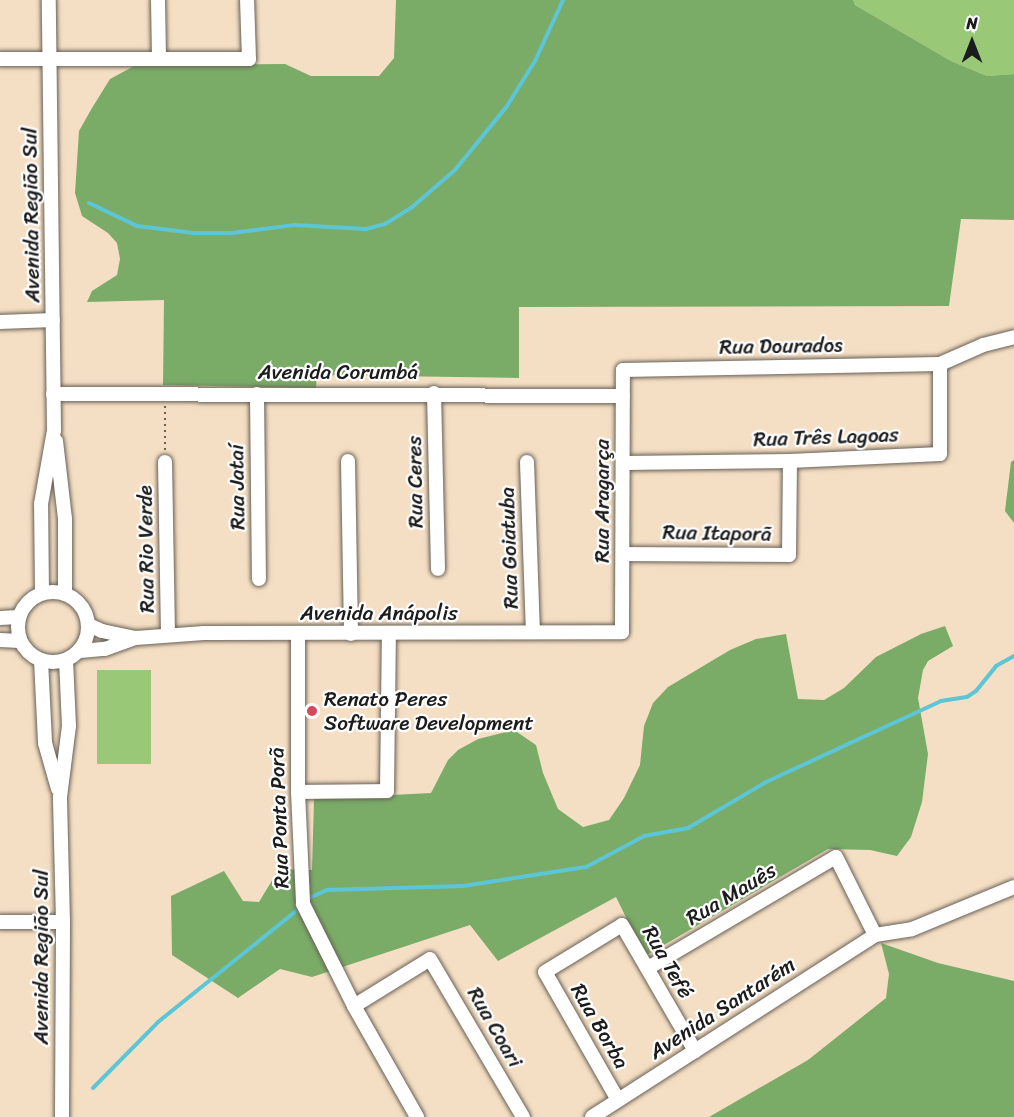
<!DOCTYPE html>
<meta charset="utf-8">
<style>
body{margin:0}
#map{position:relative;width:1014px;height:1117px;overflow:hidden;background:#f5dfc4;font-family:Sriracha,sans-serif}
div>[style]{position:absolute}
.green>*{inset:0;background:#99c876;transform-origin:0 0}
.forest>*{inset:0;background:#7aac67}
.stream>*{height:4px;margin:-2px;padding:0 2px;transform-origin:2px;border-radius:2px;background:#5cc6d6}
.path>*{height:2px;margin-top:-1px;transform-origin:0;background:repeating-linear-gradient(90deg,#686057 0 1.5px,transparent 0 6px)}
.roads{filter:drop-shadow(0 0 2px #686057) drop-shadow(0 0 2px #686057)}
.minor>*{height:14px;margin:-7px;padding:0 7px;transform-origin:7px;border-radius:7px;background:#fff}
.minor>.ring{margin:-7px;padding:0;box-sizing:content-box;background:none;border:14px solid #fff;border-radius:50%}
.dots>*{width:16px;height:16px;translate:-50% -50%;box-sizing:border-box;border:3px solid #fff;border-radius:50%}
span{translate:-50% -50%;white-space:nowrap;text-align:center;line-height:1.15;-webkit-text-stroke:4.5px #fff;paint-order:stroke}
.street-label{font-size:21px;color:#1c1c1c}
.poi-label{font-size:21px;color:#1c1c1c}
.left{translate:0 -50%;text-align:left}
.north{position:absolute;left:942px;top:12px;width:60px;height:60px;-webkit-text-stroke:4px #fff;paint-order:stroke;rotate:0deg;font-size:16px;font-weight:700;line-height:24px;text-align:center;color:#1c1c1c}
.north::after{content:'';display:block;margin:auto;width:21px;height:27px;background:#1c1c1c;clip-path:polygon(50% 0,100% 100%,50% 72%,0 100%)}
</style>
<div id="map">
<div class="green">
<div style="clip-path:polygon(853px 0,1014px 0,1014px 74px,987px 76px,951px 61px,855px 5px)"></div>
<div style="left:97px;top:670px;width:54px;height:94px"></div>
</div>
<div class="forest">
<div style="clip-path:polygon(396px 0,853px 0,855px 5px,951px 61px,987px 76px,1014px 74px,1014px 220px,961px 219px,949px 306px,519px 307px,519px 378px,317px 375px,316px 388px,163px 385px,164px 300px,87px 302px,92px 291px,117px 275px,120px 259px,117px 243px,108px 233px,82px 216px,75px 193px,79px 131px,92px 108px,110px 79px,136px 65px,285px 64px,311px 76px,379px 76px,394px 58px)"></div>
<div style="clip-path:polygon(1014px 460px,1014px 523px,1005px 511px,1011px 462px)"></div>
<div style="clip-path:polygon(945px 626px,953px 646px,928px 661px,923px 670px,918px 698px,928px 754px,922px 802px,911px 837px,897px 856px,870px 850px,828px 849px,645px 956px,616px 897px,498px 961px,470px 925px,312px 977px,280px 969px,238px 998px,172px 955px,171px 896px,224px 871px,243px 901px,259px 902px,279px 869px,312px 870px,314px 799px,431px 793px,448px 760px,458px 750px,478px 739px,514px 730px,536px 745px,543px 773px,558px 809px,583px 827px,609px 820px,624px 798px,640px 765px,644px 726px,653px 703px,668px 687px,730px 650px,756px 639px,786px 634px,798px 699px,824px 700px,844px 688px,876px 657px,921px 634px)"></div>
<div style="clip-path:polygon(881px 943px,938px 963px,1014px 981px,1014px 1117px,709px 1117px,808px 1060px,886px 998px,889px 974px)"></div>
</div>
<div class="stream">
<div style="left:89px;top:203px;width:53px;rotate:25.6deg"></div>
<div style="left:137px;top:226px;width:57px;rotate:7deg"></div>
<div style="left:194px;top:233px;width:38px"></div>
<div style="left:232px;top:233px;width:63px;rotate:-7.4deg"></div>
<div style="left:294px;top:225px;width:72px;rotate:3.2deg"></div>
<div style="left:366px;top:229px;width:20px;rotate:-15deg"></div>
<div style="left:385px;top:224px;width:31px;rotate:-32deg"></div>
<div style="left:411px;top:208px;width:58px;rotate:-40.8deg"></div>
<div style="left:455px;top:170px;width:82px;rotate:-50.9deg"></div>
<div style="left:507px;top:106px;width:53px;rotate:-58.1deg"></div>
<div style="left:535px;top:61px;width:67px;rotate:-65.3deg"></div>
<div style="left:309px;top:898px;width:20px;rotate:-24deg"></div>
<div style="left:327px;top:890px;width:136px;rotate:-1.7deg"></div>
<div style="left:463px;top:886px;width:124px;rotate:-8.8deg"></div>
<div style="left:586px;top:867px;width:66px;rotate:-28.1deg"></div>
<div style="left:644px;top:836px;width:45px;rotate:-10.3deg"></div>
<div style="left:688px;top:828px;width:91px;rotate:-30.5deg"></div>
<div style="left:766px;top:782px;width:193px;rotate:-24.8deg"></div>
<div style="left:941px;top:701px;width:26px;rotate:-9deg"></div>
<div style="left:967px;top:697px;width:11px;rotate:-34deg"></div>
<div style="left:976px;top:691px;width:32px;rotate:-51deg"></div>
<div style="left:996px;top:666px;width:21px;rotate:-29deg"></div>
<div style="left:93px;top:1088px;width:93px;rotate:-45.4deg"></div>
<div style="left:158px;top:1022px;width:177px;rotate:-38.8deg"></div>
</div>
<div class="path">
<div style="left:165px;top:406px;width:45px;rotate:90deg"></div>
</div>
<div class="roads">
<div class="minor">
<div style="left:158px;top:0;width:59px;rotate:89deg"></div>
<div style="left:0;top:59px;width:249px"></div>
<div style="left:249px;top:59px;width:59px;rotate:-91.9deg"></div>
<div style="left:0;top:322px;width:53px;rotate:-2.2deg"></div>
<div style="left:434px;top:393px;width:176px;rotate:88.7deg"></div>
<div style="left:53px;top:394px;width:570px;rotate:0.2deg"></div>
<div style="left:257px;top:394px;width:185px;rotate:89.4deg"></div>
<div style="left:56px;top:441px;width:79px;rotate:83.4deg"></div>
<div style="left:65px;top:519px;width:75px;rotate:90deg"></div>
<div style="left:348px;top:461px;width:173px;rotate:89deg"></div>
<div style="left:165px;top:462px;width:173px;rotate:89deg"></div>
<div style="left:527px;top:462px;width:170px;rotate:88deg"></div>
<div style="left:624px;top:463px;width:166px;rotate:-0.7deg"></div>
<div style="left:790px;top:461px;width:150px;rotate:-2.7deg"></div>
<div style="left:940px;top:454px;width:90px;rotate:-90deg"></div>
<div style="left:623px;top:554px;width:166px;rotate:0.3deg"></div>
<div style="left:789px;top:555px;width:94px;rotate:-89.4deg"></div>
<div class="ring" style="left:18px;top:592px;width:56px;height:56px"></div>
<div style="left:42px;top:593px;width:89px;rotate:-90.6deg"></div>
<div style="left:41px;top:504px;width:75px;rotate:-80deg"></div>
<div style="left:54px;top:430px;width:430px;rotate:-90.7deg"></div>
<div style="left:0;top:618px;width:19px;rotate:-3deg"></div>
<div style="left:89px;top:625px;width:14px;rotate:25deg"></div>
<div style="left:102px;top:631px;width:33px;rotate:12deg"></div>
<div style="left:298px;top:634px;width:158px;rotate:90deg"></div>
<div style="left:298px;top:792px;width:112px;rotate:87.4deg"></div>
<div style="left:303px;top:904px;width:114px;rotate:63.4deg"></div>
<div style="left:354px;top:1006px;width:128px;rotate:60.4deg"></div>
<div style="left:0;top:640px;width:20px;rotate:3deg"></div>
<div style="left:80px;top:651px;width:25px;rotate:-5deg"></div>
<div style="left:105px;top:649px;width:33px;rotate:-20deg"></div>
<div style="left:136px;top:638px;width:68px;rotate:-4.2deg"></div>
<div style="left:204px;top:633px;width:418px;rotate:-0.1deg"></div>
<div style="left:622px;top:632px;width:262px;rotate:-89.8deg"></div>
<div style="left:623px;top:370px;width:317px;rotate:-1.1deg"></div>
<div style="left:940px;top:364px;width:47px;rotate:-23.8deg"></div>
<div style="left:983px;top:345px;width:32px;rotate:-14deg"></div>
<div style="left:41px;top:660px;width:83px;rotate:87.2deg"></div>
<div style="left:45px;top:743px;width:48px;rotate:74.2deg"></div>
<div style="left:298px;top:792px;width:89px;rotate:-0.6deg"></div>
<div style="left:387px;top:791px;width:157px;rotate:-89.3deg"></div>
<div style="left:0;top:922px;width:63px"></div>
<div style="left:648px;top:968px;width:218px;rotate:-30.6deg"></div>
<div style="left:836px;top:857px;width:87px;rotate:63.4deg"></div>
<div style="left:354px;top:1006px;width:89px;rotate:-31.7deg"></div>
<div style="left:430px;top:959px;width:183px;rotate:59.5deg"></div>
<div style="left:618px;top:1100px;width:147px;rotate:-119.7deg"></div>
<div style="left:545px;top:972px;width:90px;rotate:-31.4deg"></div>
<div style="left:622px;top:925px;width:146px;rotate:59.9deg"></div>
<div style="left:62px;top:1117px;width:195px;rotate:-89.7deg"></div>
<div style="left:63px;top:922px;width:125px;rotate:-91.4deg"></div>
<div style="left:60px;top:797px;width:72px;rotate:-82.8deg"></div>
<div style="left:69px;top:726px;width:66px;rotate:-92.6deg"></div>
<div style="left:592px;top:1117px;width:336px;rotate:-32.7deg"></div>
<div style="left:875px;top:935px;width:37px;rotate:-9deg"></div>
<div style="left:912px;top:929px;width:110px;rotate:-22.4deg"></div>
</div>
</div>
<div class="dots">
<div style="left:312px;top:711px;background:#d1495b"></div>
</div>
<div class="street-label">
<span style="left:31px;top:215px;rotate:-91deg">Avenida Região Sul</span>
<span style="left:781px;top:346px;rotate:-1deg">Rua Dourados</span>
<span style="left:338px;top:372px">Avenida Corumbá</span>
<span style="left:826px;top:437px;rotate:-2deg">Rua Três Lagoas</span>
<span style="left:415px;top:482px;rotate:-91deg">Rua Ceres</span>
<span style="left:237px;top:487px;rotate:-91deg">Rua Jataí</span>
<span style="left:602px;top:501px;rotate:-90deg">Rua Aragarça</span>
<span style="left:717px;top:533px;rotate:1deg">Rua Itaporã</span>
<span style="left:509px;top:548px;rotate:-92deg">Rua Goiatuba</span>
<span style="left:146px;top:549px;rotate:-91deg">Rua Rio Verde</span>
<span style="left:379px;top:613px">Avenida Anápolis</span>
<span style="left:279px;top:818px;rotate:-92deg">Rua Ponta Porã</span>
<span style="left:731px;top:894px;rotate:-31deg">Rua Mauês</span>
<span style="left:41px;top:957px;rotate:-90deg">Avenida Região Sul</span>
<span style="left:668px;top:962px;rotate:60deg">Rua Tefé</span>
<span style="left:722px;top:1008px;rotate:-33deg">Avenida Santarém</span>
<span style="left:600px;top:1026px;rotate:60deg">Rua Borba</span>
<span style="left:495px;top:1027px;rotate:60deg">Rua Coari</span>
</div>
<div class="poi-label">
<span class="left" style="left:324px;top:711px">Renato Peres<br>Software Development</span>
</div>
<div class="north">N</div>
</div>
